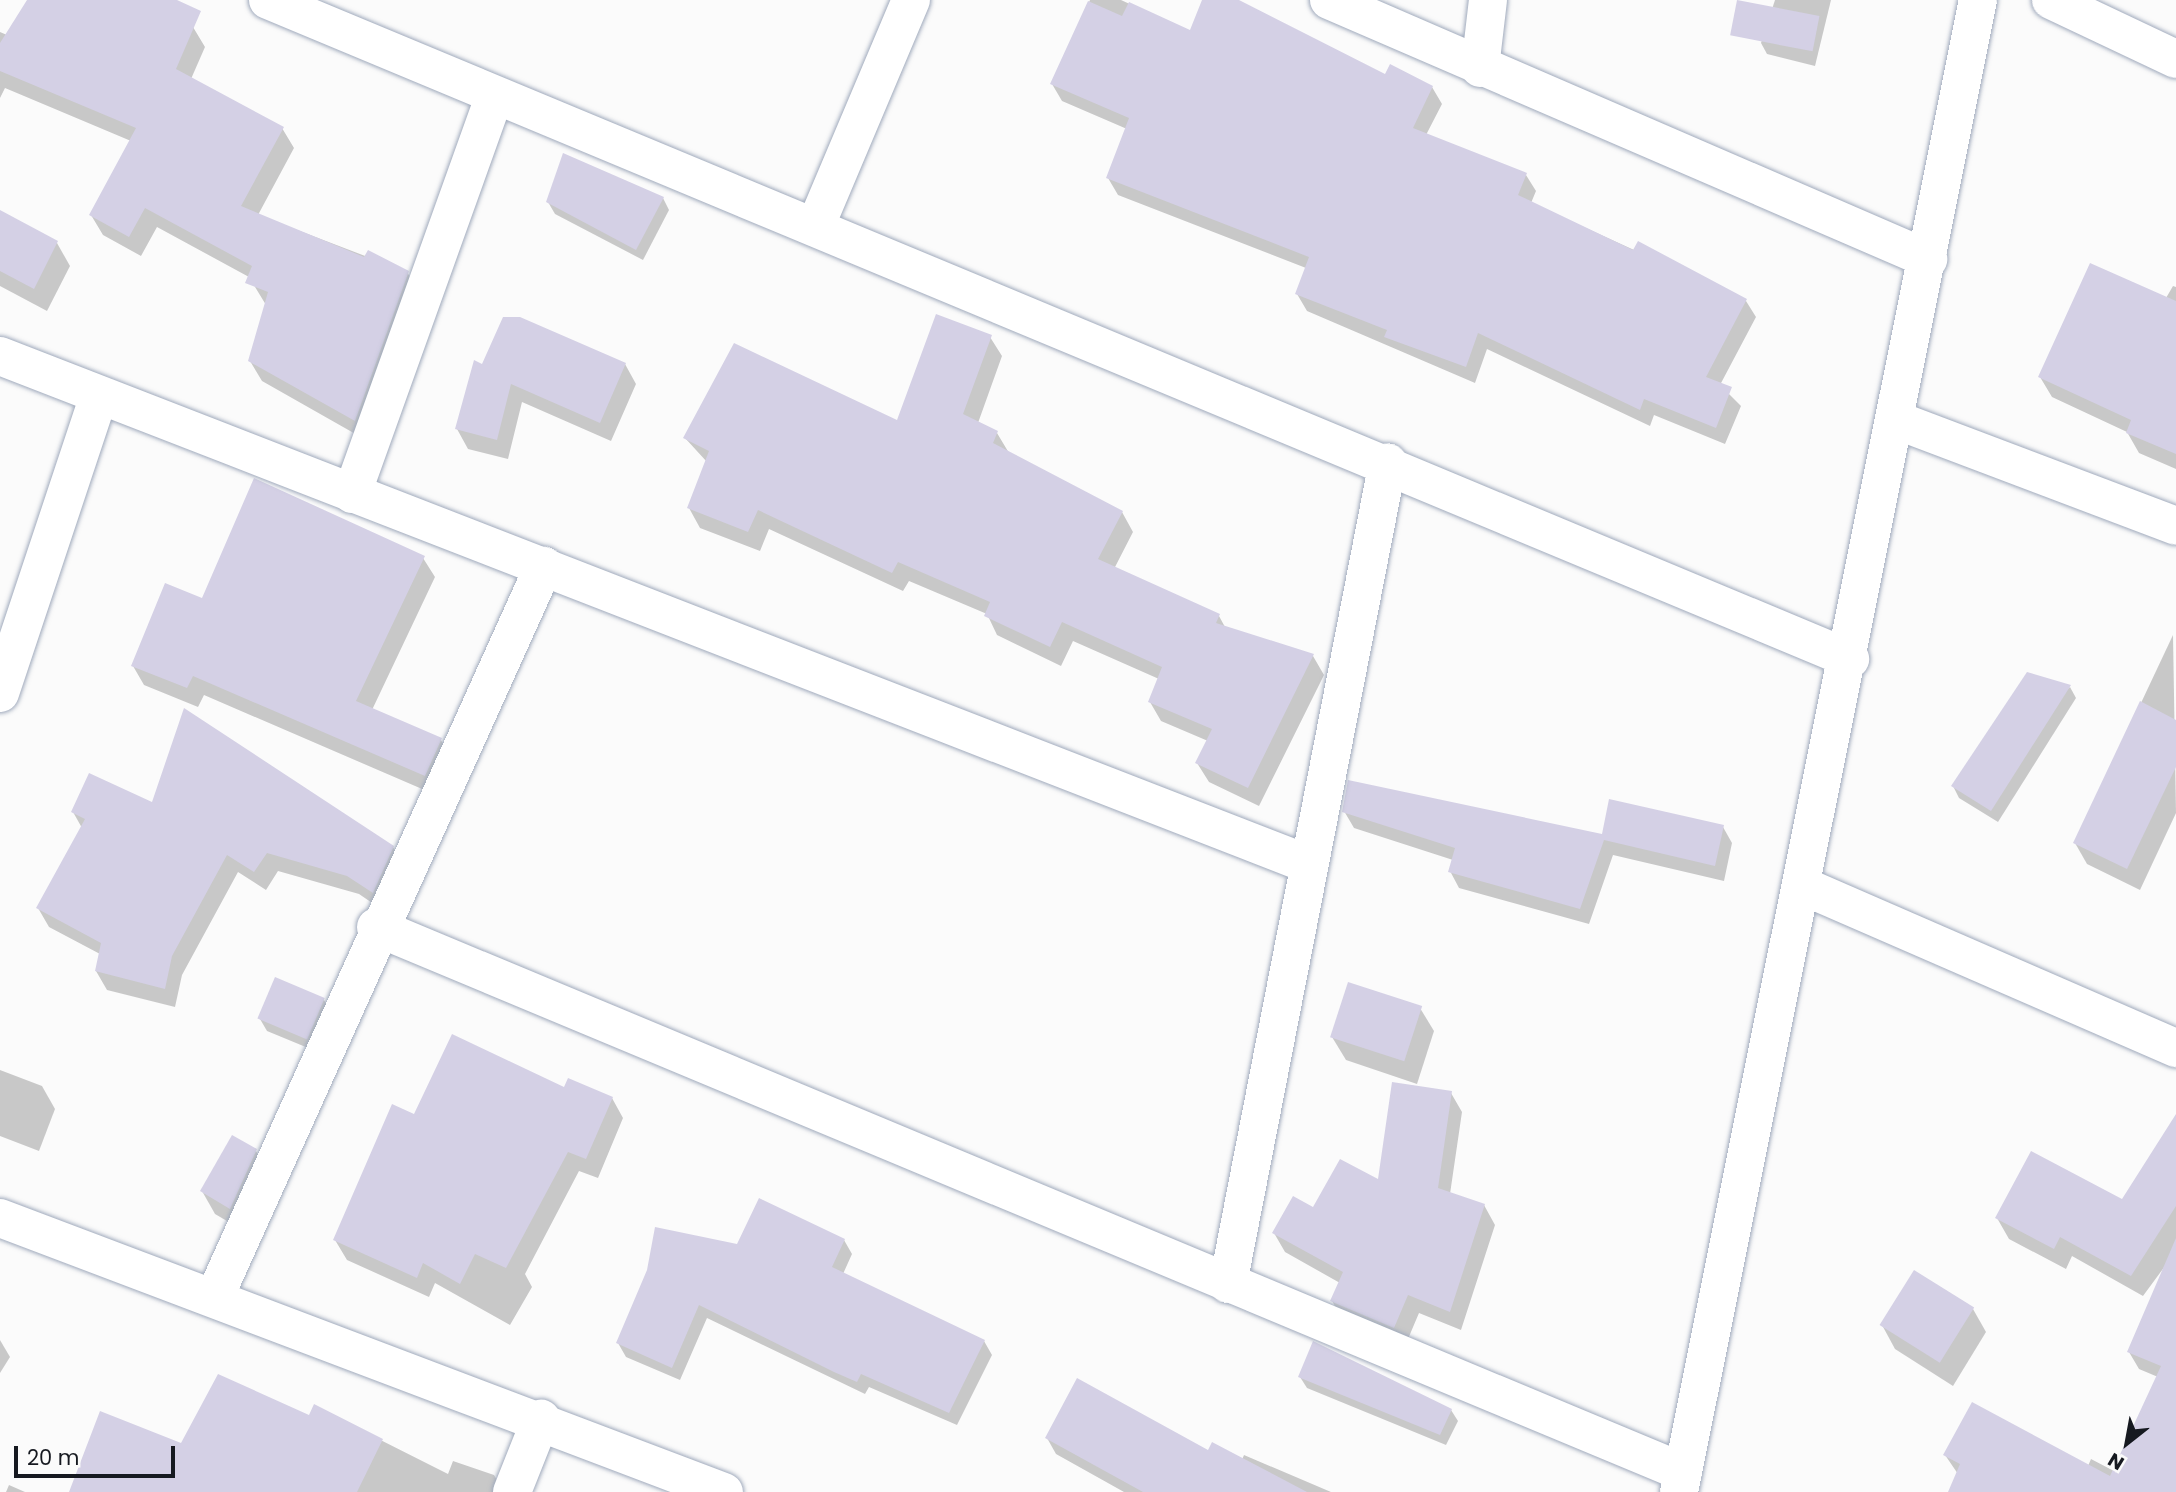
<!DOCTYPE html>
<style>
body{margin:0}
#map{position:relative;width:2176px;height:1492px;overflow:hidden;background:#fbfbfb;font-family:Poppins,sans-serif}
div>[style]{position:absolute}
.shadow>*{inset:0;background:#0003}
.building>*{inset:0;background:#d4d0e5;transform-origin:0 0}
.roads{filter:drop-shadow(0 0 2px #a0aabc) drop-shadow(0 0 2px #a0aabc)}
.street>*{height:38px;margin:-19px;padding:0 19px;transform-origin:19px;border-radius:19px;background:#fff}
.secondary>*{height:38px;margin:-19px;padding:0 19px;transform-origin:19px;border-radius:19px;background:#fff}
span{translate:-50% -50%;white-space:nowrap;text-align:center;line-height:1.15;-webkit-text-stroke:6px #fbfbfb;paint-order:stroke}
.north{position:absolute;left:2092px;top:1408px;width:70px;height:70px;-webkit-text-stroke:5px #fbfbfb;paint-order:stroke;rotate:211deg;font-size:19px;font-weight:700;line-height:28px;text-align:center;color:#161920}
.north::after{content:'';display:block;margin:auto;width:24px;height:32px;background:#161920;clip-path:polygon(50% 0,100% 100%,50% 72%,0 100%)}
.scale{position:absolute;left:14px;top:1446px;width:161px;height:32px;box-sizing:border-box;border:4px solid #161920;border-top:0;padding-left:9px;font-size:21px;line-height:24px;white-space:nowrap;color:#161920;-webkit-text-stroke:5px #fbfbfb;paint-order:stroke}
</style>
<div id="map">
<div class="shadow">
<div style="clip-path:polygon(62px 0,147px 0,193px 27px,205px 47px,191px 79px,282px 128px,294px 148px,258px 215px,407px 272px,419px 292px,366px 440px,262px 381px,250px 361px,266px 305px,249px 277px,157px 227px,141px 256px,103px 235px,91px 215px,131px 141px,5px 88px,0 98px,0 32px,7px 35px)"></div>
<div style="clip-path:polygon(1090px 0,1121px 0,1191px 32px,1204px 0,1231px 0,1386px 77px,1432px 87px,1442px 104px,1426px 135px,1526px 175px,1536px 191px,1531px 203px,1746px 301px,1756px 317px,1720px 385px,1741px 406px,1725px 444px,1654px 415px,1650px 426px,1487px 349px,1475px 383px,1307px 311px,1297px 294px,1306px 268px,1118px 195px,1108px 178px,1127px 129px,1062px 101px,1052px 84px)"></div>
<div style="clip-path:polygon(1775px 0,1831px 0,1815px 66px,1767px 54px,1761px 43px)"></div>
<div style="clip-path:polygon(663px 198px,669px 210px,643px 260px,555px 214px,548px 202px)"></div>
<div style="clip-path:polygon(0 212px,57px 243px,70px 266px,47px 311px,0 286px)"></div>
<div style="clip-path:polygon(2173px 286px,2176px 287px,2176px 469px,2139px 453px,2127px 432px,2052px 397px,2040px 377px,2166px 298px)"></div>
<div style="clip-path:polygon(990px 337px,1002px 356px,978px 423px,997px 433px,1009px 453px,1122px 512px,1133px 532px,1114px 569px,1219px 616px,1225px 627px,1313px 656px,1324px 675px,1259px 806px,1209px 782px,1197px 763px,1208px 741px,1161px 721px,1150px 702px,1159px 679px,1073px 641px,1061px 666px,997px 635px,987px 614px,909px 581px,903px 591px,769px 529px,760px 551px,700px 528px,689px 508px,707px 462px,685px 438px,898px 423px)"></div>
<div style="clip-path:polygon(625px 364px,636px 384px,611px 441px,522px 402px,508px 459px,468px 449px,457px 429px,483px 367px)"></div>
<div style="clip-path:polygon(423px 558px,435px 577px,372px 710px,441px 740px,452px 759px,436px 795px,204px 695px,198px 707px,144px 685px,133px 666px,202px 600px)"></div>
<div style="clip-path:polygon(2173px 635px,2176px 813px,2140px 890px,2087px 864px,2075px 843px)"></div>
<div style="clip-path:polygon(2070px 687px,2076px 698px,1998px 822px,1959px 798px,1953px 786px)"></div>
<div style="clip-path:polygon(153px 804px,393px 847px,404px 866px,384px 911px,359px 894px,278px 871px,266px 890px,238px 872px,182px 975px,175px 1007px,107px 990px,96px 971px,100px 954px,49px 927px,38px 908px,82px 828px,73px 812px)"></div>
<div style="clip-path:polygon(1344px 811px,1603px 836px,1723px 827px,1732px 843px,1724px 881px,1613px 855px,1589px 924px,1459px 888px,1450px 871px,1453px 860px,1354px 828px)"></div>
<div style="clip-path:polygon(324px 1000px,331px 1011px,313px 1050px,267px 1031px,260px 1019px)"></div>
<div style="clip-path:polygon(1420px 1008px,1434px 1031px,1417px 1084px,1346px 1060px,1332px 1037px)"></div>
<div style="clip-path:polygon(0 1070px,42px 1086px,55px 1109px,39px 1151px,0 1136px)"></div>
<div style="clip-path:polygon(565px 1090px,612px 1098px,623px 1118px,598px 1178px,579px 1171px,525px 1274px,532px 1287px,510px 1325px,435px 1283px,429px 1297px,347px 1260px,335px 1240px)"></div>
<div style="clip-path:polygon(1451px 1093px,1462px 1112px,1450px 1194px,1484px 1205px,1495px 1225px,1461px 1330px,1419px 1313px,1405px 1346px,1343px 1320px,1332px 1301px,1340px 1283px,1285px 1252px,1274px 1233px,1379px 1182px)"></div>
<div style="clip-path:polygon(256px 1151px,269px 1174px,244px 1231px,215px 1214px,202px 1191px)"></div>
<div style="clip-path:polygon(2176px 1166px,2176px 1492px,1950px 1492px,1958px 1474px,1945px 1455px,2088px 1466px,2091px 1459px,2114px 1471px,2158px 1377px,2139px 1369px,2129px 1352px,2168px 1262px,2143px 1296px,2072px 1256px,2066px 1269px,2009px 1239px,1997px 1218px,2122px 1201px)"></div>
<div style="clip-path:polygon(844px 1240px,852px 1254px,843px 1274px,984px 1341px,992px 1355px,957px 1425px,869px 1387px,865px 1394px,707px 1318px,680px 1380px,626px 1357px,618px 1343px,738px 1246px)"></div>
<div style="clip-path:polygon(1973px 1309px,1986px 1332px,1953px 1386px,1895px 1349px,1882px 1325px)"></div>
<div style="clip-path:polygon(0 1340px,10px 1357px,0 1373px)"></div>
<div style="clip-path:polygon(1300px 1377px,1451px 1410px,1458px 1421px,1446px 1445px,1307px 1388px)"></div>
<div style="clip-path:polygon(315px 1407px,448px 1474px,453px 1461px,494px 1475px,504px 1492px,71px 1492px,182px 1446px,310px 1418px)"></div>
<div style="clip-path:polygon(1047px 1438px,1238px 1469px,1244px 1455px,1331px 1492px,1124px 1492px,1056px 1454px)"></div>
<div style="clip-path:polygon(9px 1485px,25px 1492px,6px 1492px)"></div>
</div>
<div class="building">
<div style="clip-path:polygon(27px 0,177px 0,201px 11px,176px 69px,284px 127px,241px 206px,364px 257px,368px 250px,409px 271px,355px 421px,248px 361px,268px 292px,245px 283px,252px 266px,145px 208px,129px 237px,89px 215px,136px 128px,0 71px,0 43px)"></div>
<div style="clip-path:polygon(1202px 0,1239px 0,1385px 74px,1390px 64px,1433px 86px,1413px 128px,1527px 173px,1518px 195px,1633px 250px,1638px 241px,1747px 299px,1706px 377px,1732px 387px,1716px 428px,1644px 399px,1640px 410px,1478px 333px,1466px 367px,1384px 337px,1387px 330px,1295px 294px,1309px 257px,1106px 178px,1129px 118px,1050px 84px,1088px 1px,1122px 16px,1129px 2px,1190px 30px)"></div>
<div style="left:1737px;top:0;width:84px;height:36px;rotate:11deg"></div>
<div style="clip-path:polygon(563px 153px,664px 197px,636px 250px,546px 202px)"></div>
<div style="clip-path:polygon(0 210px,58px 241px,34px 289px,0 271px)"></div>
<div style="clip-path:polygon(2090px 263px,2176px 301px,2176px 454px,2126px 433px,2131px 420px,2038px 377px)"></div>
<div style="clip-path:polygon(936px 314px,992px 335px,963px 414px,998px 431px,993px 443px,1123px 511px,1098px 559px,1220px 614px,1216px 623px,1314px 654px,1248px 788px,1195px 763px,1212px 729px,1148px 702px,1162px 667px,1062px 622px,1050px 647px,984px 616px,990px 602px,898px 562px,892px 573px,758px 510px,748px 532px,687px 508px,709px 451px,683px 438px,734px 343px,897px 420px)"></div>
<div style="clip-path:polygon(503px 317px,520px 317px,626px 363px,600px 423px,511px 384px,497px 440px,455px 429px,474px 360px,482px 364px)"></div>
<div style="clip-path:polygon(254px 478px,425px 556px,356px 701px,442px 738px,425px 776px,193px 676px,187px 688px,131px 666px,165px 583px,202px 598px)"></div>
<div style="clip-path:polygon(2027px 672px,2071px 685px,1991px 811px,1951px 786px)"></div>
<div style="clip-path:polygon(2140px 701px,2176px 720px,2176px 767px,2127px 869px,2073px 843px)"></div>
<div style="clip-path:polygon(184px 708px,394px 846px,373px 893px,347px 876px,267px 853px,254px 872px,227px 855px,172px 956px,165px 989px,95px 971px,101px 943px,36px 908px,85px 819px,71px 812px,89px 773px,152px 802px)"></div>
<div style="clip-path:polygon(1348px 780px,1602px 834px,1609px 799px,1724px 825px,1715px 866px,1604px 840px,1580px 909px,1448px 872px,1455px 848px,1342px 812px)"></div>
<div style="left:275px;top:977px;width:54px;height:45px;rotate:23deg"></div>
<div style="left:1348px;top:982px;width:78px;height:58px;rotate:18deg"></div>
<div style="clip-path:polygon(452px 1034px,564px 1087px,568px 1078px,613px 1097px,586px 1159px,568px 1152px,506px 1268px,475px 1254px,460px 1284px,423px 1263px,417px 1278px,333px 1240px,392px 1104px,414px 1114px)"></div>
<div style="clip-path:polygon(1392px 1082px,1452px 1091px,1438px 1188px,1485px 1204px,1450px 1312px,1408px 1295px,1394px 1328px,1330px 1301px,1343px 1272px,1272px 1233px,1293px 1196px,1313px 1207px,1340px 1159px,1378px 1179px)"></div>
<div style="clip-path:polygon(2176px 1114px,2176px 1206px,2131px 1276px,2060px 1237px,2054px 1249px,1995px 1218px,2031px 1151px,2122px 1199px)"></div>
<div style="clip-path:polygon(232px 1135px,257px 1149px,230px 1209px,200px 1191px)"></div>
<div style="clip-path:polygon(759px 1198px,845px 1239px,832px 1267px,985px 1340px,949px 1413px,861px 1374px,857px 1382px,834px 1372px,699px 1305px,672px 1368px,616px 1343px,647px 1270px,655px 1227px,737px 1244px)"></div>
<div style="clip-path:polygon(2176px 1238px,2176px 1492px,1948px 1492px,1960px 1464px,1943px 1455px,1972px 1402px,2110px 1476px,2161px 1366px,2127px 1352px)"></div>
<div style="left:1914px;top:1270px;width:71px;height:65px;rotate:32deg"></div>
<div style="clip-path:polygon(1313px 1341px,1452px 1409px,1440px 1435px,1298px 1377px)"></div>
<div style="clip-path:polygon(218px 1374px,309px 1415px,314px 1404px,383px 1439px,357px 1492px,69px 1492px,100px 1411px,181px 1443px)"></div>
<div style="clip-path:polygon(1077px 1378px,1208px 1450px,1212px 1442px,1307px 1492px,1143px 1492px,1045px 1438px)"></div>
</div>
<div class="roads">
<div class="street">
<div style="left:268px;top:0;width:1714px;rotate:22.61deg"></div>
<div style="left:1329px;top:0;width:653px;rotate:23.38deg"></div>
<div style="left:2051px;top:0;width:138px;rotate:25.3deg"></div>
<div style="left:1480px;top:68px;width:68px;rotate:-83.3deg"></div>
<div style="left:816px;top:225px;width:244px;rotate:-67.1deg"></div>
<div style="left:0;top:356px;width:1403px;rotate:21.23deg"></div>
<div style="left:1896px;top:420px;width:299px;rotate:20.7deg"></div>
<div style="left:352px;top:494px;width:422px;rotate:-70.3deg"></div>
<div style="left:0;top:693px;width:314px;rotate:-71.6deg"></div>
<div style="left:1803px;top:886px;width:407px;rotate:23.5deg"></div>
<div style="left:376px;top:927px;width:1416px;rotate:22.64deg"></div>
<div style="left:0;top:1218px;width:774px;rotate:20.73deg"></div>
<div style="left:1228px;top:1284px;width:837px;rotate:-78.99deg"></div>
<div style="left:215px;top:1296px;width:801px;rotate:-65.74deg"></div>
<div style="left:512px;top:1492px;width:79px;rotate:-68.3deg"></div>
</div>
<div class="secondary">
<div style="left:1679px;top:1492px;width:1522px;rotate:-78.67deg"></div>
</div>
</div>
<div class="north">N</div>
<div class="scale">20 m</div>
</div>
